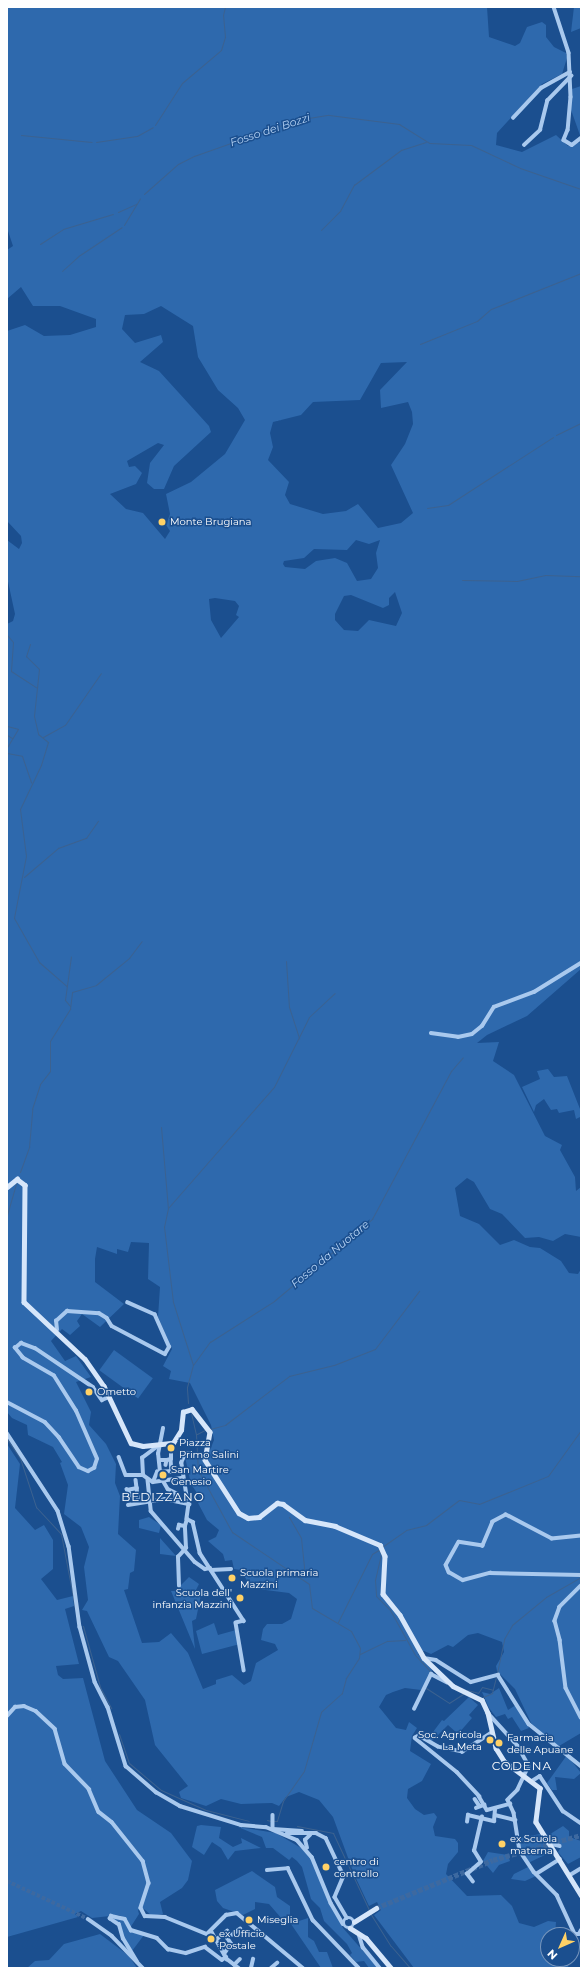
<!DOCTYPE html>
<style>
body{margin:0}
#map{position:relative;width:588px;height:1975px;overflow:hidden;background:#1b4f8f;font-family:Montserrat,sans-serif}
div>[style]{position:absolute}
.green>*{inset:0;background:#2e69ad;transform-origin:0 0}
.stream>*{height:1px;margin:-0.5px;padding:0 0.5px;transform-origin:0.5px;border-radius:0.5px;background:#3c6290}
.street-tunnel>*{height:3.5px;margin-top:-1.75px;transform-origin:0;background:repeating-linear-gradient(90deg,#3d69a0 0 3.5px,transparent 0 5.5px)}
.secondary-tunnel>*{height:4.5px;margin-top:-2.25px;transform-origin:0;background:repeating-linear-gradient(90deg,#3d69a0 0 4.5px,transparent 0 6.5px)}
.street>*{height:3.5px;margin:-1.75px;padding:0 1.75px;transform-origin:1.75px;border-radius:1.75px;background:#a9c9ee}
.street>.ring{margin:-1.75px;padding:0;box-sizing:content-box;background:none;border:3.5px solid #a9c9ee;border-radius:50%}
.secondary>*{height:4.5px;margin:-2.25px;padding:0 2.25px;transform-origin:2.25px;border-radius:2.25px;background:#d6e6fa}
.dots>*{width:11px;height:11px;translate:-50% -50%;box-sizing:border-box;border:2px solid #1b4f8f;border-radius:50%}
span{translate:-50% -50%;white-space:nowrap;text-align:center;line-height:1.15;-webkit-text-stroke:3px #1b4f8f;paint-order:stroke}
.poi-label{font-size:10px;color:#fff}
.left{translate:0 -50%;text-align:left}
.right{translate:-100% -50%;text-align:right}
.water-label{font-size:11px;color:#b5d3f5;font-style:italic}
.quarter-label{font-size:12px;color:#fff;letter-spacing:1px}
.frame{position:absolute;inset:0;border:8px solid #fff;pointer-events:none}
.north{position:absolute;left:540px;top:1927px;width:40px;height:40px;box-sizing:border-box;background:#1b4f8f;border:1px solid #7695bc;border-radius:50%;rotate:225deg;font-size:11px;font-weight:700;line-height:16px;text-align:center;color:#fff}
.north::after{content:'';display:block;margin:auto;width:14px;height:18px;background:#ffd166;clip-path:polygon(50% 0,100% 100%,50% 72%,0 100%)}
</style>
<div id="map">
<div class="green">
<div style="clip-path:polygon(evenodd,7px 7px,487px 7px,489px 37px,515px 46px,520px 43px,527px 27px,542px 22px,546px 25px,546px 37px,554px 47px,566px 53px,567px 58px,562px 74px,542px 84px,497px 133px,496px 145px,522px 152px,556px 135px,568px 146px,581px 142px,581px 969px,527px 1016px,487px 1035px,477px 1043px,499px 1042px,493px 1061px,514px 1075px,545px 1136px,562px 1145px,560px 1150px,575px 1177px,576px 1191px,581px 1187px,581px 1237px,565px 1234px,553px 1241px,539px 1237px,525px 1238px,502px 1214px,490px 1209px,474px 1182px,467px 1178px,455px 1188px,460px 1216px,479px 1224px,500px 1245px,514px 1240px,530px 1247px,540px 1248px,561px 1261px,569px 1273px,578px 1274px,581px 1269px,581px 1733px,559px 1746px,533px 1727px,515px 1689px,497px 1671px,496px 1666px,504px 1652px,502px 1642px,478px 1633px,468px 1635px,453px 1647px,448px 1645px,431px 1654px,424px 1651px,418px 1654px,432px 1670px,421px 1690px,405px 1688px,393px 1692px,386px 1695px,379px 1707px,396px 1728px,406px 1730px,409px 1722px,417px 1728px,412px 1736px,410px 1751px,431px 1764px,422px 1781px,408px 1789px,407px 1798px,415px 1809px,424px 1815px,434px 1813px,437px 1817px,433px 1827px,435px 1836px,455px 1839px,458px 1843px,458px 1852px,448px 1864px,446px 1874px,467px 1896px,501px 1895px,512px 1906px,519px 1923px,534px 1927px,548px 1921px,556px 1922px,555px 1935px,548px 1935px,548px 1959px,569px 1959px,568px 1968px,414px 1968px,374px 1915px,381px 1910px,377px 1902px,369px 1906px,354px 1874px,333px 1817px,319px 1800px,299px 1792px,286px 1797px,279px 1806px,272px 1803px,241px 1804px,221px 1799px,206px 1806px,181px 1798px,179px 1792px,188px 1786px,155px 1745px,145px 1700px,118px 1661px,109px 1657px,87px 1611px,82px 1610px,88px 1600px,84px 1567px,89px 1547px,81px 1527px,64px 1514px,68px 1485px,60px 1463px,62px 1462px,53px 1447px,28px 1435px,27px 1425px,12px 1418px,7px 1412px,7px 624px,13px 621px,15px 614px,7px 577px,7px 540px,19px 549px,22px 543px,21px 536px,7px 521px,7px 331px,25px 325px,44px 336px,70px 335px,96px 327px,96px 319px,60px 306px,33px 306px,21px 287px,7px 299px,7px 250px,13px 246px,7px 228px,7px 7px,161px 306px,193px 326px,198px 357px,218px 390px,238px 408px,245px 420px,225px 454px,191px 482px,166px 494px,170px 514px,166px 525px,170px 531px,165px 539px,143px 513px,126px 509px,110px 494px,136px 484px,142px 473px,135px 466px,129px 467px,127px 461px,158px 443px,164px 445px,150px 463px,147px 483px,154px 489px,164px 489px,174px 466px,211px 432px,209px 426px,159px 371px,140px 362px,163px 342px,161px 335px,135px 343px,122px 329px,125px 315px,144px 314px,161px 306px,7px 7px,407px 362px,380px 390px,381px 408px,408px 402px,412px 412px,413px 424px,405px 444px,391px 465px,413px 513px,401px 523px,378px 528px,358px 504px,346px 511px,323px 514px,290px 504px,285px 495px,289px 482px,268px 460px,273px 447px,270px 433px,273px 422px,301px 415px,313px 402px,360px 400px,381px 363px,407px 362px,7px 7px,356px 540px,369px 544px,380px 540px,376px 553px,378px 568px,371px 579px,357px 581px,347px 563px,335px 558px,316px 561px,305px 569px,285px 567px,283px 564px,284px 561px,304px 558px,314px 549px,347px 550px,356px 540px,7px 7px,395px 592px,402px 613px,396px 626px,369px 620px,358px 631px,344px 630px,335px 620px,335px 614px,344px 596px,351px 595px,383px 608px,389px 605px,389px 598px,395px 592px,7px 7px,215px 598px,235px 601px,239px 606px,236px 615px,239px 617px,221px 638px,211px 620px,209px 599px,215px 598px,7px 7px,131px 1242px,149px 1243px,148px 1279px,160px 1287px,158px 1317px,172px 1349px,163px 1366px,171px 1371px,169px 1379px,190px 1383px,211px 1425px,214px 1440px,210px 1450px,201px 1456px,185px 1457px,191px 1484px,201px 1499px,198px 1503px,207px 1520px,219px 1530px,216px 1537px,208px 1541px,223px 1554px,225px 1561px,232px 1560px,234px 1569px,241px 1570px,251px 1588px,289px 1593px,297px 1599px,291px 1619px,282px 1624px,267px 1624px,263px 1629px,261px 1640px,275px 1644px,278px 1650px,256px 1663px,251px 1681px,244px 1685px,232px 1675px,216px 1680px,216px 1684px,203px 1689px,188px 1653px,171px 1633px,159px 1642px,142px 1643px,124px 1590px,128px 1589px,130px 1573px,134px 1571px,136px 1550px,118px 1534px,120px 1496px,115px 1483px,116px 1464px,106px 1444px,89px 1425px,91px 1412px,76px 1382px,91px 1377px,76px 1356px,65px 1361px,51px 1341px,62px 1329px,70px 1335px,80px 1326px,77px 1321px,82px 1314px,100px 1327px,124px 1304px,95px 1282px,95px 1259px,97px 1247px,117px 1254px,117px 1249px,128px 1252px,131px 1242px)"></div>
<div style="clip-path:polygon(574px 7px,581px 7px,581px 28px,571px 32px)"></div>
<div style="clip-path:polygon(581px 86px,581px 138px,570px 107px,572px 89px)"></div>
<div style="clip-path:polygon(548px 1069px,554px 1077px,567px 1076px,580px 1109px,580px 1117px,576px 1119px,574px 1110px,559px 1113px,557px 1109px,551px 1110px,544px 1099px,536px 1105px,534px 1112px,522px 1087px,540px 1079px,537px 1071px)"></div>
<div style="left:114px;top:1350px;width:48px;height:25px;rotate:36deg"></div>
<div style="clip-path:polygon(7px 1444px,20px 1464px,15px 1508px,35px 1530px,44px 1525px,53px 1540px,53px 1569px,41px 1579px,57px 1600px,73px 1596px,74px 1606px,65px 1609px,79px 1664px,56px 1666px,58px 1675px,63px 1679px,83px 1678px,105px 1761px,137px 1810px,171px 1833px,192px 1861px,188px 1880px,182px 1888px,160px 1902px,163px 1914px,152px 1916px,144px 1909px,138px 1910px,139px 1914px,130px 1928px,126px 1919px,119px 1915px,92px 1918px,81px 1911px,75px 1914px,78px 1917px,7px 1937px)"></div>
<div style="clip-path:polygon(149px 1517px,161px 1525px,159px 1533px,139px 1528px,139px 1520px)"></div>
<div style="clip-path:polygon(160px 1534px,160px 1538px,176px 1556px,160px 1554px)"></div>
<div style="clip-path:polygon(189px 1577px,199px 1584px,195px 1592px,201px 1595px,196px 1619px,192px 1621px,195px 1649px,171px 1591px,180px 1591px,180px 1586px)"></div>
<div style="clip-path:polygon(214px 1623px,218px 1635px,236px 1630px,240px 1644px,202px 1654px,196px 1631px)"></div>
<div style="clip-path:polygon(499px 1688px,508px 1710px,516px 1705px,529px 1728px,521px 1731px,512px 1717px,508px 1719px,505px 1714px,496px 1717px,489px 1708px,482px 1692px,490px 1694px)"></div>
<div style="clip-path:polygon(469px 1697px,478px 1705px,469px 1715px,472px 1718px,458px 1734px,448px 1725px,431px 1742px,427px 1740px,442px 1720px,444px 1721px)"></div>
<div style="clip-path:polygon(567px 1755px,581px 1773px,574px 1779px,555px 1777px,557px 1790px,552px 1790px,547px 1783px)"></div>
<div style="clip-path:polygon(201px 1825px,221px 1827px,219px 1838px,233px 1847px,242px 1843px,241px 1838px,261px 1848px,235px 1851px,228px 1860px,221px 1848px,212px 1842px,204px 1855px,192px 1847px,197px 1826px)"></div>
<div style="clip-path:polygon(563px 1826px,569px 1831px,569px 1837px,581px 1841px,581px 1857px,568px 1864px,558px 1852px,562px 1845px,549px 1840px,547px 1836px)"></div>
<div style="clip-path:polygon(238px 1827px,276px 1833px,301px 1848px,311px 1858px,343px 1928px,378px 1968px,369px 1968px,364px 1961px,356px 1962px,350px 1955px,352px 1953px,347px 1944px,324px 1921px,320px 1908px,311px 1899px,302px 1867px,297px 1861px,292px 1857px,289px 1860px,273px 1848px,266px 1848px,262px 1837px)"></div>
<div style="clip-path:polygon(540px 1834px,548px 1846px,540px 1850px,545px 1855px,528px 1863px,521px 1850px,519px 1838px)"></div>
<div style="clip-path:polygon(488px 1852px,508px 1855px,510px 1861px,499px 1865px,493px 1873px,483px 1861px)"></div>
<div style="clip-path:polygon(528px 1867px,536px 1876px,525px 1881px,511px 1879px,514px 1874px)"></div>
<div style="clip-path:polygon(252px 1871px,275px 1887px,277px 1897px,290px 1906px,290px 1917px,299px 1921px,308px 1918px,308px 1937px,314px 1941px,319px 1952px,327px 1952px,333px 1968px,321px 1968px,291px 1924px,282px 1919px,269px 1904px,255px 1902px,255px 1909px,243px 1915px,223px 1908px,217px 1901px,215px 1890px)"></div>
<div style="clip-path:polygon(111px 1917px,123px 1920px,129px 1930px,144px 1935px,132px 1951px,126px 1943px,120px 1924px)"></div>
<div style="clip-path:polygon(100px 1934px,129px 1956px,137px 1968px,27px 1968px,35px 1961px,49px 1960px,64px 1944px)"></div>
</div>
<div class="stream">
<div style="left:155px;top:125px;width:50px;rotate:-57.3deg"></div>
<div style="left:182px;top:83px;width:51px;rotate:-40.2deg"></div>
<div style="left:221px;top:50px;width:14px;rotate:-73deg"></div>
<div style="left:225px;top:37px;width:22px;rotate:-95deg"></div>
<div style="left:223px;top:15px;width:8px;rotate:-76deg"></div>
<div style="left:21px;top:135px;width:71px;rotate:5.6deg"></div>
<div style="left:96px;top:142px;width:41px;rotate:-8.3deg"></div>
<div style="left:137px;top:136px;width:18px;rotate:-29deg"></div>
<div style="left:144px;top:194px;width:45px;rotate:-41.4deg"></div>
<div style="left:178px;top:164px;width:18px;rotate:-27deg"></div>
<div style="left:194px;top:156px;width:108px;rotate:-19.4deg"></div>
<div style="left:296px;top:120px;width:33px;rotate:-9deg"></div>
<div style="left:329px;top:115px;width:71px;rotate:7.3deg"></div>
<div style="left:399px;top:124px;width:36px;rotate:32deg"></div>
<div style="left:430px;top:143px;width:41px;rotate:2.8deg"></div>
<div style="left:471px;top:145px;width:54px;rotate:25.1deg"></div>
<div style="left:520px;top:168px;width:65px;rotate:19deg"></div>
<div style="left:118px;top:212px;width:20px;rotate:-24deg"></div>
<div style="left:124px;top:225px;width:31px;rotate:-59deg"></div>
<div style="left:321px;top:230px;width:27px;rotate:-45deg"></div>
<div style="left:340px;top:211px;width:30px;rotate:-62deg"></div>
<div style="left:354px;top:185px;width:59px;rotate:-36.7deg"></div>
<div style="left:401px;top:150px;width:26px;rotate:-18deg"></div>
<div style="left:40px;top:244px;width:27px;rotate:-33deg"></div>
<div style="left:63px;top:229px;width:52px;rotate:-16.7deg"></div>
<div style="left:62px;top:271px;width:24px;rotate:-42deg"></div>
<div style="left:80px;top:255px;width:50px;rotate:-33.7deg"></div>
<div style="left:420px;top:344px;width:61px;rotate:-22deg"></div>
<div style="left:477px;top:321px;width:18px;rotate:-41deg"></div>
<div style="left:491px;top:309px;width:97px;rotate:-21.8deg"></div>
<div style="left:556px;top:435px;width:28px;rotate:-26deg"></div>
<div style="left:427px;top:508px;width:21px;rotate:-8deg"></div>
<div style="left:448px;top:505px;width:125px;rotate:-32.9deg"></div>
<div style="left:462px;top:580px;width:55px;rotate:1deg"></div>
<div style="left:517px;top:581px;width:29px;rotate:-12deg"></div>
<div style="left:545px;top:575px;width:36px;rotate:2deg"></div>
<div style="left:7px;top:635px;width:9px;rotate:49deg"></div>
<div style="left:13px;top:642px;width:29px;rotate:94deg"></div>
<div style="left:11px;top:671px;width:30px;rotate:33deg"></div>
<div style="left:30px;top:644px;width:13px;rotate:108deg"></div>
<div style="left:26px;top:656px;width:18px;rotate:45deg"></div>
<div style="left:39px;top:669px;width:47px;rotate:96.1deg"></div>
<div style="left:34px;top:716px;width:18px;rotate:77deg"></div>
<div style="left:38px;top:734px;width:13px;rotate:39deg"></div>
<div style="left:48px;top:742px;width:24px;rotate:107deg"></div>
<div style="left:41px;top:765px;width:49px;rotate:115.5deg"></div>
<div style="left:20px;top:809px;width:47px;rotate:82.7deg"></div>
<div style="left:26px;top:856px;width:63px;rotate:101deg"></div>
<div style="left:14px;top:918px;width:51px;rotate:60.4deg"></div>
<div style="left:39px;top:962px;width:37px;rotate:41deg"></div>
<div style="left:7px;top:726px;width:11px;rotate:15deg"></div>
<div style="left:18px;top:729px;width:21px;rotate:121deg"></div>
<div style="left:7px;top:735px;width:6px;rotate:31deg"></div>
<div style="left:43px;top:737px;width:25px;rotate:-29deg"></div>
<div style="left:65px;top:725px;width:63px;rotate:-55.3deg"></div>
<div style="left:7px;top:753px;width:15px;rotate:11deg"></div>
<div style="left:22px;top:756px;width:28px;rotate:71deg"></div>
<div style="left:24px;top:877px;width:45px;rotate:-40.5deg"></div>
<div style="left:58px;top:848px;width:30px;rotate:-20deg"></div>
<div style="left:86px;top:838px;width:21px;rotate:-55deg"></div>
<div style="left:286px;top:961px;width:46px;rotate:86.3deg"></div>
<div style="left:289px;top:1007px;width:33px;rotate:72deg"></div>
<div style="left:70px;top:1006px;width:8px;rotate:-130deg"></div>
<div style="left:65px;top:1000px;width:44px;rotate:-82.2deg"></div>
<div style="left:161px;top:1127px;width:81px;rotate:85.1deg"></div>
<div style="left:20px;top:1172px;width:27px;rotate:-70deg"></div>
<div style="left:29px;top:1147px;width:38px;rotate:-85deg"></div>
<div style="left:32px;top:1109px;width:26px;rotate:-72deg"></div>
<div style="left:40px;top:1084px;width:16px;rotate:-52deg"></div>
<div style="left:50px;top:1071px;width:30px;rotate:-90deg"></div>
<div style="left:50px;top:1041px;width:38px;rotate:-58deg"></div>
<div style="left:70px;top:1009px;width:17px;rotate:-83deg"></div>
<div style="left:72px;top:992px;width:25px;rotate:-16deg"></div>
<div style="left:96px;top:985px;width:43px;rotate:-39.3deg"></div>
<div style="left:129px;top:958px;width:21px;rotate:-53deg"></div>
<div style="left:7px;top:1215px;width:33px;rotate:-74deg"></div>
<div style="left:193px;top:1365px;width:66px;rotate:-107.6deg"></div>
<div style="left:173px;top:1302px;width:76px;rotate:-96.8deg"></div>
<div style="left:164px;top:1227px;width:19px;rotate:-78deg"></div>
<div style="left:168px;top:1208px;width:161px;rotate:-48.8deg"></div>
<div style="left:274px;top:1087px;width:78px;rotate:-63.4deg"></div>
<div style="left:309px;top:1017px;width:35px;rotate:-43deg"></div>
<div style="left:188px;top:1403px;width:16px;rotate:-94deg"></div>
<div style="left:187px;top:1387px;width:23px;rotate:-75deg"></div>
<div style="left:193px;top:1365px;width:29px;rotate:-54deg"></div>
<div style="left:210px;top:1342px;width:76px;rotate:-32.6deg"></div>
<div style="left:274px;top:1301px;width:128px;rotate:-39.9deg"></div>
<div style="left:372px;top:1219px;width:168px;rotate:-61.9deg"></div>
<div style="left:451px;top:1071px;width:18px;rotate:-49deg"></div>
<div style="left:191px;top:1413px;width:22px;rotate:77deg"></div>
<div style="left:196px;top:1434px;width:36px;rotate:87deg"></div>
<div style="left:198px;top:1470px;width:71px;rotate:61.3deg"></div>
<div style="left:232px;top:1532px;width:93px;rotate:34deg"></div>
<div style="left:309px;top:1584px;width:24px;rotate:83deg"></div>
<div style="left:312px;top:1608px;width:45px;rotate:30.5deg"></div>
<div style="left:351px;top:1631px;width:19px;rotate:62deg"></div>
<div style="left:360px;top:1648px;width:10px;rotate:96deg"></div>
<div style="left:359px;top:1658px;width:24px;rotate:123deg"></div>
<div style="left:346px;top:1678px;width:16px;rotate:105deg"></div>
<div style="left:342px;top:1693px;width:28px;rotate:138deg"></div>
<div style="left:321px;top:1712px;width:61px;rotate:106.1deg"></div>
<div style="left:304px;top:1771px;width:37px;rotate:125deg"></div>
<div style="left:283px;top:1801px;width:21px;rotate:107deg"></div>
<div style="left:277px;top:1821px;width:3px;rotate:180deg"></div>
<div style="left:210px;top:1429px;width:16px;rotate:-15deg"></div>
<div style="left:225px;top:1425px;width:81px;rotate:-37.4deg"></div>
<div style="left:289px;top:1376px;width:46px;rotate:-13.7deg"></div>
<div style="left:334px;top:1365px;width:44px;rotate:-21.3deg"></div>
<div style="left:375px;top:1349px;width:73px;rotate:-52.8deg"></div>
<div style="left:197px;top:1434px;width:9px;rotate:-27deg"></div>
<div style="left:7px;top:1439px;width:23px;rotate:56deg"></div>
<div style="left:20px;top:1458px;width:52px;rotate:71.9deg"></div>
<div style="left:36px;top:1507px;width:37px;rotate:47deg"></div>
<div style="left:61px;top:1534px;width:86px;rotate:79.2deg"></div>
<div style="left:289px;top:1517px;width:24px;rotate:60deg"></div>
<div style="left:301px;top:1538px;width:30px;rotate:84deg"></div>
<div style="left:304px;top:1568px;width:9px;rotate:108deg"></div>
<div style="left:382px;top:1547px;width:29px;rotate:-35deg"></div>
<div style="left:406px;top:1530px;width:21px;rotate:-14deg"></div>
<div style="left:426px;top:1525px;width:41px;rotate:-37.1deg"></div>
<div style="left:459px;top:1500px;width:20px;rotate:11deg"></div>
<div style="left:479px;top:1504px;width:74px;rotate:-22.1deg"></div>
<div style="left:548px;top:1476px;width:57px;rotate:-54.3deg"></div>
<div style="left:379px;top:1550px;width:4px;rotate:63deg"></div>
<div style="left:381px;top:1554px;width:27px;rotate:103deg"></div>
<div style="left:375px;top:1580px;width:16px;rotate:86deg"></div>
<div style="left:376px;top:1596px;width:20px;rotate:45deg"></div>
<div style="left:390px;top:1610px;width:51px;rotate:60.9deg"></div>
<div style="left:415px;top:1655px;width:22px;rotate:47deg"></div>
<div style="left:430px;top:1671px;width:11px;rotate:112deg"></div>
<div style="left:338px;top:1622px;width:76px;rotate:-63.4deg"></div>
<div style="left:372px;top:1554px;width:9px;rotate:-32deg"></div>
<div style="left:83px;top:1626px;width:63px;rotate:74.4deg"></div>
<div style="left:100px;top:1687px;width:24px;rotate:62deg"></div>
<div style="left:360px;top:1654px;width:30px;rotate:-26deg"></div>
<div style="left:387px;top:1641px;width:18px;rotate:-3deg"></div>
<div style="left:497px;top:1673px;width:35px;rotate:-78deg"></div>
<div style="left:504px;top:1639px;width:16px;rotate:-60deg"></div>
<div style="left:512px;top:1625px;width:44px;rotate:-39.5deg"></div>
<div style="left:546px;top:1597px;width:40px;rotate:-29.7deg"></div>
<div style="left:426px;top:1688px;width:27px;rotate:33deg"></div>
<div style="left:449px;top:1703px;width:17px;rotate:-33deg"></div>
<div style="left:467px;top:1690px;width:11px;rotate:15deg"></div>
<div style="left:478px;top:1693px;width:7px;rotate:-56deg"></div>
<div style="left:482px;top:1687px;width:11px;rotate:15deg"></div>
<div style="left:483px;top:1697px;width:10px;rotate:-24deg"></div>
<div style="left:492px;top:1693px;width:16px;rotate:-76deg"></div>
<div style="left:119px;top:1734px;width:31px;rotate:71deg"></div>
<div style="left:129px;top:1763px;width:42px;rotate:40.2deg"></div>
<div style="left:161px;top:1790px;width:49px;rotate:24deg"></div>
<div style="left:206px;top:1810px;width:44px;rotate:14.3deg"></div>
<div style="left:267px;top:1820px;width:4px;rotate:14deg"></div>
<div style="left:297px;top:1826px;width:37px;rotate:11deg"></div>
<div style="left:333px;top:1833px;width:85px;rotate:64.9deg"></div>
<div style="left:580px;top:1904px;width:12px;rotate:85deg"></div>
<div style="left:370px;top:1913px;width:39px;rotate:58deg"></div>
<div style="left:391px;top:1946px;width:29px;rotate:49deg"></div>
</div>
<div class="street-tunnel">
<div style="left:7px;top:1881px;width:89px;rotate:25.1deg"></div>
</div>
<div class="secondary-tunnel">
<div style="left:376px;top:1908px;width:126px;rotate:-22.3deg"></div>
<div style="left:493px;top:1860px;width:91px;rotate:-15.9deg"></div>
</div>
<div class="street">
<div style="left:554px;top:7px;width:48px;rotate:71.9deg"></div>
<div style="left:569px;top:53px;width:44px;rotate:87.4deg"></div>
<div style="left:571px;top:97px;width:33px;rotate:95deg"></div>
<div style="left:568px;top:130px;width:11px;rotate:112deg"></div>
<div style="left:564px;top:140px;width:9px;rotate:32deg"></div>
<div style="left:572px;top:145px;width:11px;rotate:-38deg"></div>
<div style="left:513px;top:118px;width:41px;rotate:-47deg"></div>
<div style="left:541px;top:88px;width:33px;rotate:-29deg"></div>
<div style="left:524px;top:145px;width:22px;rotate:-43deg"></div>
<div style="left:540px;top:130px;width:30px;rotate:-76deg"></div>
<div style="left:547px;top:101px;width:35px;rotate:-46deg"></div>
<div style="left:431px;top:1033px;width:27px;rotate:8deg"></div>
<div style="left:458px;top:1037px;width:14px;rotate:-12deg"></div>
<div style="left:472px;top:1034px;width:13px;rotate:-39deg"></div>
<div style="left:482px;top:1026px;width:22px;rotate:-58deg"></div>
<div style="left:494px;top:1007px;width:43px;rotate:-20.6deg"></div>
<div style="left:534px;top:992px;width:55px;rotate:-31.7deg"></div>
<div style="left:57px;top:1330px;width:9px;rotate:-96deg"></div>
<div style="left:56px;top:1321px;width:15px;rotate:-42deg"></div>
<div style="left:67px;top:1311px;width:32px;rotate:4deg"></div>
<div style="left:99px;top:1313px;width:9px;rotate:32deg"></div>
<div style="left:107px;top:1318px;width:9px;rotate:58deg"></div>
<div style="left:112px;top:1326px;width:60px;rotate:27.8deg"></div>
<div style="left:165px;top:1354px;width:8px;rotate:-60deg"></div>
<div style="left:169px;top:1347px;width:35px;rotate:-114deg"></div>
<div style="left:155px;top:1315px;width:30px;rotate:-156deg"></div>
<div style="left:7px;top:1402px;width:43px;rotate:27.8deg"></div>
<div style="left:45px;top:1422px;width:21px;rotate:47deg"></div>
<div style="left:59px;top:1437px;width:36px;rotate:56deg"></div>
<div style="left:79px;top:1467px;width:10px;rotate:24deg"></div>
<div style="left:88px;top:1471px;width:7px;rotate:-27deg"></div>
<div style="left:94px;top:1468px;width:9px;rotate:-72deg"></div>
<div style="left:97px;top:1459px;width:52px;rotate:-113.6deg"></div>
<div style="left:76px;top:1411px;width:41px;rotate:-122.2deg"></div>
<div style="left:54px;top:1376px;width:36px;rotate:-150deg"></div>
<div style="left:23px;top:1358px;width:13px;rotate:-129deg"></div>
<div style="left:15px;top:1348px;width:8px;rotate:-40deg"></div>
<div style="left:21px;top:1343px;width:15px;rotate:20deg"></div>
<div style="left:35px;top:1348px;width:70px;rotate:33.9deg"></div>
<div style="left:93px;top:1387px;width:16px;rotate:55deg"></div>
<div style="left:102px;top:1400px;width:8px;rotate:-23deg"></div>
<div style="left:7px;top:1433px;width:93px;rotate:56.8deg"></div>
<div style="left:58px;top:1511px;width:37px;rotate:73deg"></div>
<div style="left:69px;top:1546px;width:82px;rotate:82.3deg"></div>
<div style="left:80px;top:1627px;width:57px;rotate:74.7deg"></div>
<div style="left:95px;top:1682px;width:28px;rotate:63deg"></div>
<div style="left:108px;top:1707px;width:62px;rotate:73deg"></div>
<div style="left:126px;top:1766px;width:40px;rotate:41deg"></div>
<div style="left:156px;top:1792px;width:28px;rotate:30deg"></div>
<div style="left:180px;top:1806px;width:64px;rotate:17.3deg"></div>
<div style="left:241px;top:1825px;width:25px;rotate:5deg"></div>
<div style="left:266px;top:1827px;width:34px;rotate:23deg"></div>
<div style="left:297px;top:1840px;width:23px;rotate:49deg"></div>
<div style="left:312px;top:1857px;width:50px;rotate:67.6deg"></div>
<div style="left:331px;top:1903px;width:24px;rotate:60deg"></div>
<div style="left:119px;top:1457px;width:19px;rotate:69deg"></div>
<div style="left:126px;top:1475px;width:17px"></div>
<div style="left:171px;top:1459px;width:13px;rotate:86deg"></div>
<div style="left:159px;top:1460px;width:8px"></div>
<div style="left:167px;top:1460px;width:5px;rotate:101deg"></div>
<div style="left:167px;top:1460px;width:4px;rotate:-14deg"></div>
<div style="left:171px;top:1459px;width:15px;rotate:-90deg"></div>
<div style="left:160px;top:1472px;width:18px;rotate:-96deg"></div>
<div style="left:158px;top:1454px;width:26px;rotate:-79deg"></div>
<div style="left:143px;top:1475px;width:12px;rotate:35deg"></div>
<div style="left:153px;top:1482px;width:30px;rotate:-8deg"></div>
<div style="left:143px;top:1475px;width:17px;rotate:-93deg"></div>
<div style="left:142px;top:1458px;width:21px;rotate:-37deg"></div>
<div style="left:136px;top:1480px;width:23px;rotate:83deg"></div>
<div style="left:148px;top:1480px;width:31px;rotate:84deg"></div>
<div style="left:151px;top:1511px;width:67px;rotate:49.2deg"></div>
<div style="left:195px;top:1562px;width:12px;rotate:35deg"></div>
<div style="left:205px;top:1569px;width:5px;rotate:-11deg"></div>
<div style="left:153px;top:1482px;width:11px;rotate:-68deg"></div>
<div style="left:157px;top:1472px;width:15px;rotate:-4deg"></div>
<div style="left:164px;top:1482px;width:8px;rotate:60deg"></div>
<div style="left:168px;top:1489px;width:9px;rotate:27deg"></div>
<div style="left:176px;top:1493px;width:7px;rotate:90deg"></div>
<div style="left:132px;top:1497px;width:9px;rotate:-126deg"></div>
<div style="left:127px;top:1490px;width:10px;rotate:-11deg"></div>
<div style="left:187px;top:1499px;width:36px;rotate:-99deg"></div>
<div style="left:181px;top:1463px;width:10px;rotate:-66deg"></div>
<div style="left:185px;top:1454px;width:5px;rotate:-11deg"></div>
<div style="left:128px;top:1505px;width:37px;rotate:-9deg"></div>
<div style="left:165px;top:1499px;width:25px;rotate:12deg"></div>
<div style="left:189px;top:1504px;width:15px;rotate:98deg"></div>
<div style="left:187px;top:1519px;width:7px;rotate:27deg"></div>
<div style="left:193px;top:1522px;width:32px;rotate:77deg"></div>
<div style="left:200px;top:1553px;width:81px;rotate:57.1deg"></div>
<div style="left:244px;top:1621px;width:8px;rotate:166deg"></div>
<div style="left:236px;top:1623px;width:48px;rotate:80.3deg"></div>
<div style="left:178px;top:1529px;width:4px;rotate:-76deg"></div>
<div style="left:179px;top:1525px;width:6px;rotate:9deg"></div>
<div style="left:185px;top:1526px;width:7px;rotate:-74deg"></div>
<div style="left:581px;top:1536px;width:29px;rotate:174deg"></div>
<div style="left:552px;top:1539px;width:52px;rotate:-152.4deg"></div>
<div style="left:506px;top:1515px;width:15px;rotate:152deg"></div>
<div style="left:493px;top:1522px;width:26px;rotate:113deg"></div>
<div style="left:483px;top:1546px;width:24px;rotate:-171deg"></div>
<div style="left:459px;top:1542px;width:26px;rotate:119deg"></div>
<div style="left:446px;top:1565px;width:8px;rotate:67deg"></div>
<div style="left:449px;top:1572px;width:16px;rotate:30deg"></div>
<div style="left:463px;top:1580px;width:28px;rotate:-15deg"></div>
<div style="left:490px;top:1573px;width:91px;rotate:1.3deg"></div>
<div style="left:211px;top:1570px;width:20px;rotate:-3deg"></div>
<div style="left:179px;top:1586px;width:29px;rotate:-92deg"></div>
<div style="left:178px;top:1557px;width:12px;rotate:-48deg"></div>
<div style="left:186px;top:1548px;width:22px;rotate:-93deg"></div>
<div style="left:581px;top:1586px;width:30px;rotate:135deg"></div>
<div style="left:560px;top:1607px;width:15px;rotate:110deg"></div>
<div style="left:555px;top:1621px;width:20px;rotate:75deg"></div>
<div style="left:560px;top:1640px;width:48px;rotate:82.9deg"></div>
<div style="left:566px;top:1688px;width:33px;rotate:63deg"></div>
<div style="left:424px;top:1658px;width:12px;rotate:9deg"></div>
<div style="left:436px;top:1660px;width:41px;rotate:32.2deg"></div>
<div style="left:471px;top:1682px;width:28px;rotate:-15deg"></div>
<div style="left:498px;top:1675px;width:58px;rotate:57.7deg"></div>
<div style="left:529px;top:1724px;width:67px;rotate:38.9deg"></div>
<div style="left:414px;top:1709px;width:39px;rotate:-64deg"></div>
<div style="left:431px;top:1674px;width:18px;rotate:27deg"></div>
<div style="left:488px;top:1713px;width:45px;rotate:47.7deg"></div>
<div style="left:518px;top:1746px;width:23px;rotate:61deg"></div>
<div style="left:529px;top:1766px;width:26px;rotate:115deg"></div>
<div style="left:518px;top:1790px;width:14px;rotate:135deg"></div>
<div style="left:508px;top:1800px;width:14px;rotate:65deg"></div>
<div style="left:514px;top:1813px;width:38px;rotate:81deg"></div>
<div style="left:520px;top:1851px;width:25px;rotate:56deg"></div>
<div style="left:534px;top:1872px;width:33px;rotate:45deg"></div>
<div style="left:557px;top:1895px;width:43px;rotate:65.2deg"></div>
<div style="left:575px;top:1934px;width:4px"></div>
<div style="left:579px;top:1934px;width:4px;rotate:-63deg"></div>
<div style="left:7px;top:1716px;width:12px;rotate:-48deg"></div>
<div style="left:15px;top:1707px;width:9px;rotate:-6deg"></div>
<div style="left:24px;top:1706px;width:13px;rotate:23deg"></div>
<div style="left:36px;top:1711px;width:26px;rotate:43deg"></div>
<div style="left:55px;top:1729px;width:36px;rotate:74deg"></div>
<div style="left:65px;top:1764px;width:35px;rotate:46deg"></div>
<div style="left:89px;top:1789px;width:25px;rotate:67deg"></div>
<div style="left:99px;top:1812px;width:16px;rotate:38deg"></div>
<div style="left:112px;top:1822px;width:50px;rotate:51.5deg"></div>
<div style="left:143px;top:1861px;width:23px;rotate:75deg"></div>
<div style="left:149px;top:1883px;width:26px;rotate:108deg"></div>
<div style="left:141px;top:1908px;width:9px;rotate:63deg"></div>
<div style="left:145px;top:1916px;width:20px;rotate:3deg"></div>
<div style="left:165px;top:1917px;width:45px;rotate:22deg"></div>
<div style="left:207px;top:1934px;width:27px;rotate:-45deg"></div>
<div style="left:226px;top:1915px;width:11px;rotate:-10deg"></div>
<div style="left:237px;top:1913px;width:86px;rotate:39.8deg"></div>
<div style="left:492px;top:1733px;width:35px;rotate:147deg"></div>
<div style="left:463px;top:1752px;width:25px;rotate:-169deg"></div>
<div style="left:438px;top:1747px;width:22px;rotate:-150deg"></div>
<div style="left:419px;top:1736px;width:4px;rotate:153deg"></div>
<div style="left:415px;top:1738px;width:54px;rotate:39deg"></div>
<div style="left:457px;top:1772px;width:33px;rotate:47deg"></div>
<div style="left:479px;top:1796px;width:16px;rotate:60deg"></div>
<div style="left:487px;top:1810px;width:24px;rotate:-15deg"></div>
<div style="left:532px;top:1781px;width:9px;rotate:-32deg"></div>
<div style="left:540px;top:1776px;width:42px;rotate:56.7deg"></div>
<div style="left:563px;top:1811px;width:22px;rotate:34deg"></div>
<div style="left:475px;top:1799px;width:7px;rotate:56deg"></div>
<div style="left:476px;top:1808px;width:9px;rotate:-21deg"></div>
<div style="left:273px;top:1815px;width:14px;rotate:90deg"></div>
<div style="left:273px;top:1829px;width:29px;rotate:4deg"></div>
<div style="left:495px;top:1815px;width:21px;rotate:14deg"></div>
<div style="left:467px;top:1822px;width:7px;rotate:-82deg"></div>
<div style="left:468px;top:1815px;width:27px;rotate:13deg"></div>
<div style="left:494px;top:1821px;width:11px;rotate:-85deg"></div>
<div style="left:287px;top:1833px;width:29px"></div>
<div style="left:316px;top:1833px;width:11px;rotate:27deg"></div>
<div style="left:326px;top:1838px;width:42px;rotate:64.7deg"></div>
<div style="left:344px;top:1876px;width:23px;rotate:113deg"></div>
<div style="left:335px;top:1897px;width:24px;rotate:60deg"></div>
<div style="left:548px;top:1843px;width:12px;rotate:14deg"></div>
<div style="left:307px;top:1848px;width:8px;rotate:-104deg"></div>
<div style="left:305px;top:1840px;width:7px;rotate:-45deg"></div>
<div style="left:267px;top:1870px;width:21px;rotate:-5deg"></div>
<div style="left:288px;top:1868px;width:58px;rotate:64.3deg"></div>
<div style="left:313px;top:1920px;width:66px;rotate:46.2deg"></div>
<div style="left:536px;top:1874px;width:28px;rotate:-32deg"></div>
<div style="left:570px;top:1875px;width:12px;rotate:-31deg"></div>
<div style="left:473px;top:1882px;width:10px;rotate:-127deg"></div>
<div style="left:467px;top:1874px;width:18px;rotate:-41deg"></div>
<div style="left:481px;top:1862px;width:13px;rotate:-122deg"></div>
<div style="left:474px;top:1851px;width:35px;rotate:-77deg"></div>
<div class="ring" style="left:343.5px;top:1917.5px;width:7.5px;height:7.5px"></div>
<div style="left:88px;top:1919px;width:29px;rotate:35deg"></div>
<div style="left:112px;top:1936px;width:45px;rotate:45.9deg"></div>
<div style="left:212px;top:1932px;width:31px;rotate:61deg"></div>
<div style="left:227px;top:1959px;width:15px;rotate:37deg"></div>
<div style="left:359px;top:1934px;width:14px;rotate:73deg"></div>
<div style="left:363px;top:1947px;width:27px;rotate:51deg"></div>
<div style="left:217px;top:1939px;width:13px;rotate:-39deg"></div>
<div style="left:224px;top:1954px;width:12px;rotate:-55deg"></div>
<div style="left:231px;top:1944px;width:7px;rotate:-124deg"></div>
<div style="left:227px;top:1938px;width:16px;rotate:-35deg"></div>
<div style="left:137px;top:1962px;width:27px;rotate:-121deg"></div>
<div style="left:123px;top:1939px;width:15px;rotate:-106deg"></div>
<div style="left:119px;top:1925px;width:11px;rotate:-146deg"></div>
<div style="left:110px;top:1919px;width:3px;rotate:-72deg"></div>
<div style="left:111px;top:1916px;width:14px;rotate:12deg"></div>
<div style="left:125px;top:1919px;width:13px;rotate:61deg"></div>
<div style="left:131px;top:1930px;width:27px;rotate:17deg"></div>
<div style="left:157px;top:1938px;width:16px;rotate:45deg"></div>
<div style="left:168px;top:1949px;width:18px;rotate:13deg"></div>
<div style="left:186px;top:1953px;width:20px;rotate:-18deg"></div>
<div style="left:205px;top:1947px;width:21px;rotate:37deg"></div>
<div style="left:222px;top:1960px;width:5px;rotate:-37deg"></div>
<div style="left:234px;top:1965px;width:8px;rotate:-45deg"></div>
<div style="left:251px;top:1968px;width:9px;rotate:-77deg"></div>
<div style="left:271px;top:1968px;width:8px;rotate:-40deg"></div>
</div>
<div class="secondary">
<div style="left:7px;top:1187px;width:13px;rotate:-39deg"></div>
<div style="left:17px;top:1179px;width:10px;rotate:37deg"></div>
<div style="left:25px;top:1185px;width:117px;rotate:90.5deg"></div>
<div style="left:24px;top:1302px;width:83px;rotate:43.1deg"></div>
<div style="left:85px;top:1359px;width:33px;rotate:55deg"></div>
<div style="left:104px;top:1386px;width:63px;rotate:64.7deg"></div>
<div style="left:131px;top:1443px;width:12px;rotate:14deg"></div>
<div style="left:143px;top:1446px;width:30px;rotate:-6deg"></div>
<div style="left:173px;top:1443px;width:15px;rotate:-58deg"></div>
<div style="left:181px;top:1430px;width:18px;rotate:-84deg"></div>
<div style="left:183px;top:1412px;width:9px;rotate:-18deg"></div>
<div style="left:192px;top:1409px;width:29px;rotate:52deg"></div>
<div style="left:210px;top:1432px;width:28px;rotate:100deg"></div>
<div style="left:205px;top:1460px;width:63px;rotate:57.3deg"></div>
<div style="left:239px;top:1513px;width:10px;rotate:29deg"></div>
<div style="left:248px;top:1518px;width:11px;rotate:-5deg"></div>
<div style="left:259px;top:1517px;width:23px;rotate:-38deg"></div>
<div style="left:277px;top:1503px;width:6px;rotate:9deg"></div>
<div style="left:283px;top:1504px;width:27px;rotate:36deg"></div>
<div style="left:305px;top:1520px;width:31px;rotate:11deg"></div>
<div style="left:335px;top:1526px;width:49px;rotate:22.9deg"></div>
<div style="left:380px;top:1545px;width:12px;rotate:66deg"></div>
<div style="left:385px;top:1556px;width:38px;rotate:93deg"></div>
<div style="left:383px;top:1594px;width:27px;rotate:51deg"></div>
<div style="left:400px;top:1615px;width:49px;rotate:60.8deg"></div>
<div style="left:424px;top:1658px;width:40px;rotate:44deg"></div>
<div style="left:453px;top:1686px;width:32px;rotate:26deg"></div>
<div style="left:482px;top:1700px;width:14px;rotate:65deg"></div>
<div style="left:488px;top:1713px;width:36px;rotate:77deg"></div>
<div style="left:496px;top:1748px;width:15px;rotate:58deg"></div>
<div style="left:504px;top:1761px;width:45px;rotate:36.9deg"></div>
<div style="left:540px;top:1788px;width:34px;rotate:97deg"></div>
<div style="left:536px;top:1822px;width:86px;rotate:58.3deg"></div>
<div style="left:354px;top:1922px;width:26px;rotate:-32deg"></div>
<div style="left:350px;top:1928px;width:19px;rotate:32deg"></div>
<div style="left:366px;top:1938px;width:39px;rotate:50deg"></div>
</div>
<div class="dots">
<div style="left:162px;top:522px;background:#ffd166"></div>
<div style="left:89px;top:1392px;background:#ffd166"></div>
<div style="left:171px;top:1448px;background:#ffd166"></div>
<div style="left:163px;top:1475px;background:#ffd166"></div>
<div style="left:232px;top:1578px;background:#ffd166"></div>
<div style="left:240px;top:1598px;background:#ffd166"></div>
<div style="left:490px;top:1740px;background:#ffd166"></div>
<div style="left:499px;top:1743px;background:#ffd166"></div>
<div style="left:502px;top:1844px;background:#ffd166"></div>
<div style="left:326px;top:1867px;background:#ffd166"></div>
<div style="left:249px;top:1920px;background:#ffd166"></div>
<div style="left:211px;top:1939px;background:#ffd166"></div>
</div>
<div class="poi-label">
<span class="left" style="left:170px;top:522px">Monte Brugiana</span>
<span class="left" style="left:97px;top:1392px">Ometto</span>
<span class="left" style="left:179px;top:1448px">Piazza<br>Primo Salini</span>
<span class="left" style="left:171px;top:1475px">San Martire<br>Genesio</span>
<span class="left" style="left:240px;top:1578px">Scuola primaria<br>Mazzini</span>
<span class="right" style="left:232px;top:1598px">Scuola dell'<br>infanzia Mazzini</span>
<span class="right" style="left:482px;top:1740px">Soc. Agricola<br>La Meta</span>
<span class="left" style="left:507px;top:1743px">Farmacia<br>delle Apuane</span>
<span class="left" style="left:510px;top:1844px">ex Scuola<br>materna</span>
<span class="left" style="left:334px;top:1867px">centro di<br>controllo</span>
<span class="left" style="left:257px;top:1920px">Miseglia</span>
<span class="left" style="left:219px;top:1939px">ex Ufficio<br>Postale</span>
</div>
<div class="water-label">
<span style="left:270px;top:130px;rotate:-18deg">Fosso dei Bozzi</span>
<span style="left:330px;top:1254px;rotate:-40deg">Fosso da Nuotare</span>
</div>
<div class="quarter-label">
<span style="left:163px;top:1497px">BEDIZZANO</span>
<span style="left:522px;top:1766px">CODENA</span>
</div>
<div class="frame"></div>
<div class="north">N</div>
</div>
